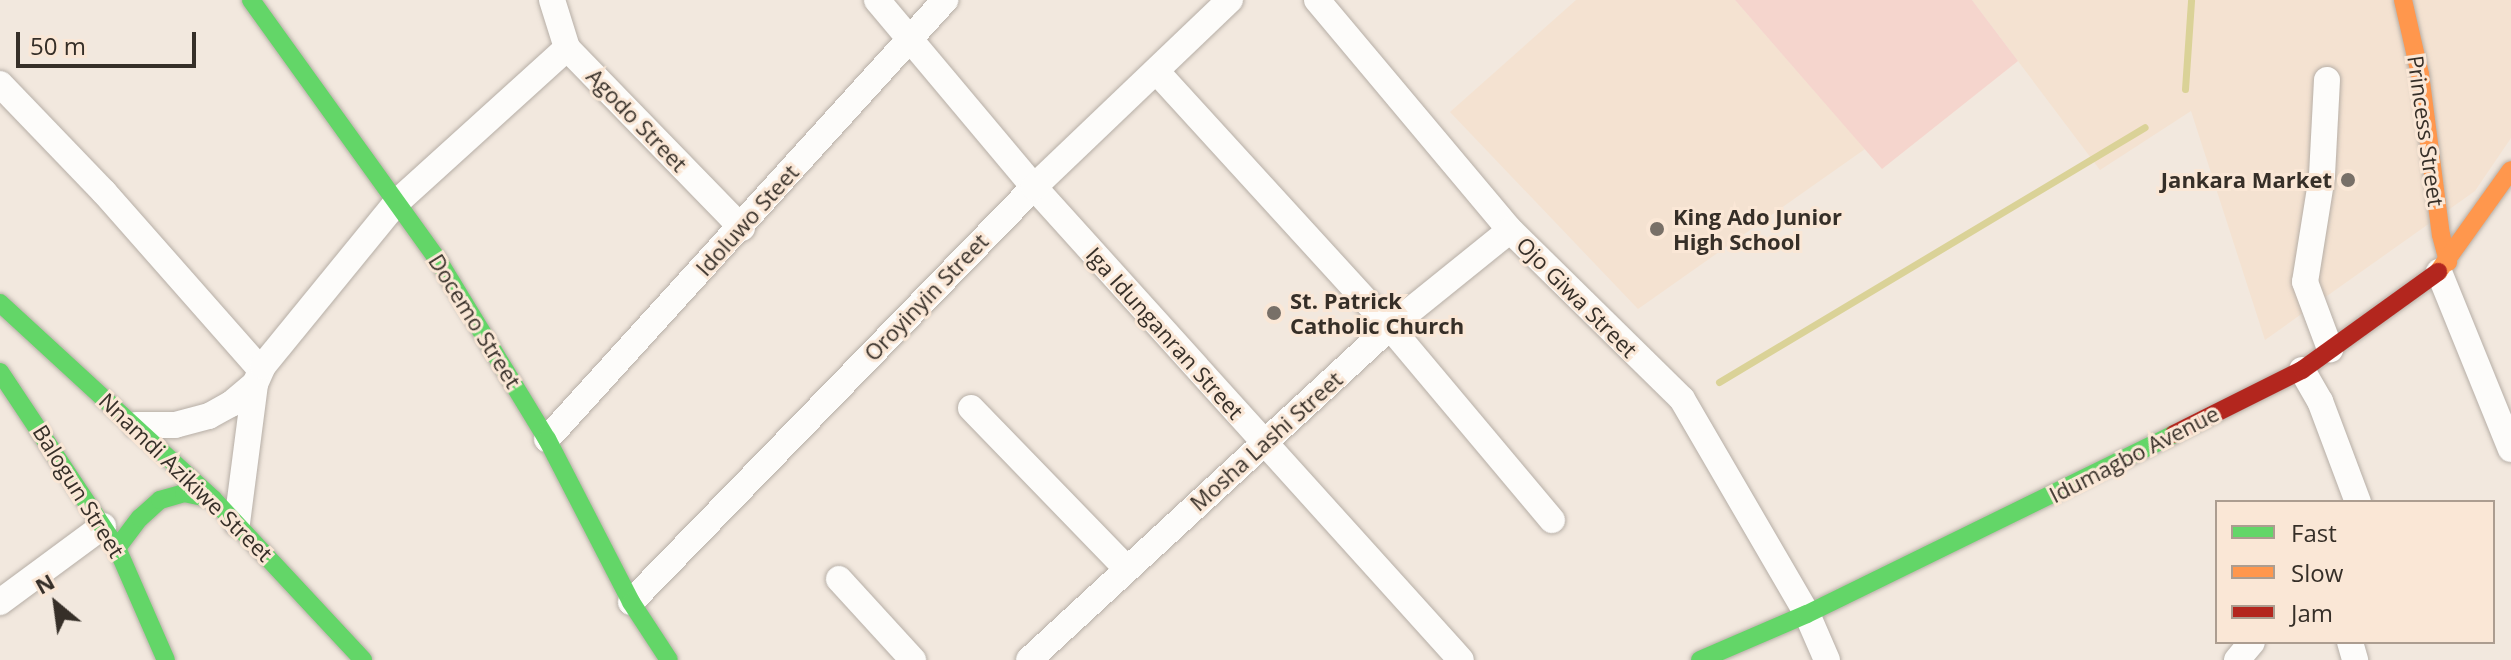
<!DOCTYPE html>
<style>
body{margin:0}
#map{position:relative;width:2511px;height:660px;overflow:hidden;background:#f2e8de;font-family:"Open Sans",sans-serif}
div>[style]{position:absolute}
.built>*{inset:0;background:#f4e2d1}
.green>*{inset:0;background:#f5d5cd}
.stream>*{height:7px;margin:-3.5px;padding:0 3.5px;transform-origin:3.5px;border-radius:3.5px;background:#dad297}
.roads{filter:drop-shadow(0 0 2px #b6aea6) drop-shadow(0 0 2px #b6aea6)}
.street>*{height:26px;margin:-13px;padding:0 13px;transform-origin:13px;border-radius:13px;background:#fdfcfa}
.fast>*{height:18px;margin:-9px;padding:0 9px;transform-origin:9px;border-radius:9px;background:#63d668}
.slow>*{height:18px;margin:-9px;padding:0 9px;transform-origin:9px;border-radius:9px;background:#ff974d}
.jam>*{height:18px;margin:-9px;padding:0 9px;transform-origin:9px;border-radius:9px;background:#b3261e}
.dots>*{width:22px;height:22px;translate:-50% -50%;box-sizing:border-box;border:4px solid #fae7d6;border-radius:50%}
span{translate:-50% -50%;white-space:nowrap;text-align:center;line-height:1.15;-webkit-text-stroke:6px #fae7d6;paint-order:stroke}
.street-label{font-size:22px;color:#362f28}
.poi-label{font-size:22px;color:#362f28;font-weight:700}
.right{translate:-100% -50%;text-align:right}
.left{translate:0 -50%;text-align:left}
.legend{position:absolute;left:2215px;top:500px;width:280px;height:144px;box-sizing:border-box;background:#fae7d6;border:2px solid #ac9d90;margin:0;padding:10px 14px;list-style:none;font-size:24px;color:#362f28}
.legend li{display:flex;align-items:center;gap:16px;height:40px}
.legend b{width:40px;border:2px solid #ac9d90}
.north{position:absolute;left:16px;top:564px;width:80px;height:80px;-webkit-text-stroke:6px #fae7d6;paint-order:stroke;rotate:331deg;font-size:22px;font-weight:700;line-height:32px;text-align:center;color:#362f28}
.north::after{content:'';display:block;margin:auto;width:28px;height:36px;background:#362f28;clip-path:polygon(50% 0,100% 100%,50% 72%,0 100%)}
.scale{position:absolute;left:16px;top:32px;width:180px;height:36px;box-sizing:border-box;border:4px solid #362f28;border-top:0;padding-left:10px;font-size:24px;line-height:28px;white-space:nowrap;color:#362f28;-webkit-text-stroke:6px #fae7d6;paint-order:stroke}
</style>
<div id="map">
<div class="built">
<div style="clip-path:polygon(1576px 0,1735px 0,1865px 149px,1638px 309px,1450px 112px)"></div>
<div style="clip-path:polygon(1972px 0,2511px 0,2511px 138px,2475px 191px,2265px 340px,2191px 111px,2100px 170px)"></div>
</div>
<div class="green">
<div style="clip-path:polygon(1735px 0,1972px 0,2018px 61px,1882px 169px)"></div>
</div>
<div class="stream">
<div style="left:2185px;top:89px;width:89px;rotate:-86.1deg"></div>
<div style="left:1719px;top:382px;width:496px;rotate:-30.9deg"></div>
</div>
<div class="roads">
<div class="street">
<div style="left:552px;top:0;width:50px;rotate:72.6deg"></div>
<div style="left:567px;top:48px;width:251px;rotate:45.8deg"></div>
<div style="left:877px;top:0;width:244px;rotate:50deg"></div>
<div style="left:1034px;top:187px;width:637px;rotate:47.93deg"></div>
<div style="left:1317px;top:0;width:300px;rotate:50deg"></div>
<div style="left:1510px;top:230px;width:241px;rotate:44.5deg"></div>
<div style="left:1682px;top:399px;width:249px;rotate:59.8deg"></div>
<div style="left:1807px;top:614px;width:50px;rotate:66.5deg"></div>
<div style="left:1157px;top:72px;width:345px;rotate:47.6deg"></div>
<div style="left:1390px;top:327px;width:252px;rotate:50deg"></div>
<div style="left:2327px;top:80px;width:96px;rotate:93deg"></div>
<div style="left:2322px;top:176px;width:107px;rotate:99.1deg"></div>
<div style="left:2305px;top:282px;width:72px;rotate:69.5deg"></div>
<div style="left:0;top:84px;width:150px;rotate:46.1deg"></div>
<div style="left:104px;top:192px;width:237px;rotate:48.6deg"></div>
<div style="left:2439px;top:272px;width:191px;rotate:67.9deg"></div>
<div style="left:2302px;top:370px;width:36px;rotate:60deg"></div>
<div style="left:2320px;top:401px;width:108px;rotate:69.4deg"></div>
<div style="left:971px;top:408px;width:223px;rotate:45.9deg"></div>
<div style="left:136px;top:425px;width:39px"></div>
<div style="left:175px;top:425px;width:35px;rotate:-15deg"></div>
<div style="left:209px;top:416px;width:25px;rotate:-29deg"></div>
<div style="left:231px;top:404px;width:31px;rotate:-40deg"></div>
<div style="left:547px;top:439px;width:593px;rotate:-47.8deg"></div>
<div style="left:237px;top:523px;width:140px;rotate:-82.6deg"></div>
<div style="left:255px;top:384px;width:20px;rotate:-66deg"></div>
<div style="left:263px;top:366px;width:210px;rotate:-50.8deg"></div>
<div style="left:396px;top:203px;width:231px;rotate:-42.2deg"></div>
<div style="left:839px;top:579px;width:110px;rotate:47.6deg"></div>
<div style="left:0;top:602px;width:128px;rotate:-36.4deg"></div>
<div style="left:631px;top:602px;width:578px;rotate:-45.84deg"></div>
<div style="left:1034px;top:187px;width:271px;rotate:-43.7deg"></div>
<div style="left:2350px;top:642px;width:19px;rotate:74deg"></div>
<div style="left:1029px;top:660px;width:491px;rotate:-42.7deg"></div>
<div style="left:1390px;top:327px;width:154px;rotate:-38.9deg"></div>
<div style="left:2237px;top:660px;width:23px;rotate:-50deg"></div>
</div>
<div class="fast">
<div style="left:251px;top:0;width:320px;rotate:54.3deg"></div>
<div style="left:438px;top:260px;width:210px;rotate:58.7deg"></div>
<div style="left:547px;top:439px;width:183px;rotate:62.7deg"></div>
<div style="left:631px;top:602px;width:69px;rotate:56.8deg"></div>
<div style="left:0;top:303px;width:289px;rotate:42.6deg"></div>
<div style="left:213px;top:499px;width:220px;rotate:47deg"></div>
<div style="left:0;top:372px;width:211px;rotate:56.4deg"></div>
<div style="left:117px;top:548px;width:122px;rotate:66.4deg"></div>
<div style="left:117px;top:548px;width:38px;rotate:-53deg"></div>
<div style="left:140px;top:518px;width:27px;rotate:-42deg"></div>
<div style="left:160px;top:500px;width:25px;rotate:-16deg"></div>
<div style="left:184px;top:493px;width:30px;rotate:12deg"></div>
<div style="left:1700px;top:660px;width:116px;rotate:-23.3deg"></div>
<div style="left:1807px;top:614px;width:409px;rotate:-26.1deg"></div>
</div>
<div class="slow">
<div style="left:2403px;top:0;width:76px;rotate:77.1deg"></div>
<div style="left:2420px;top:74px;width:162px;rotate:82.6deg"></div>
<div style="left:2441px;top:235px;width:28px;rotate:75deg"></div>
<div style="left:2438px;top:272px;width:125px;rotate:-54.4deg"></div>
</div>
<div class="jam">
<div style="left:2174px;top:434px;width:143px;rotate:-26.6deg"></div>
<div style="left:2302px;top:370px;width:168px;rotate:-35.8deg"></div>
</div>
</div>
<div class="dots">
<div style="left:2348px;top:180px;background:#787068"></div>
<div style="left:1657px;top:229px;background:#787068"></div>
<div style="left:1274px;top:313px;background:#787068"></div>
</div>
<div class="street-label">
<span style="left:637px;top:120px;rotate:46deg">Agodo Street</span>
<span style="left:2426px;top:131px;rotate:82deg">Princess Street</span>
<span style="left:747px;top:220px;rotate:-48deg">Idoluwo Steet</span>
<span style="left:926px;top:297px;rotate:-46deg">Oroyinyin Street</span>
<span style="left:1577px;top:297px;rotate:45deg">Ojo Giwa Street</span>
<span style="left:475px;top:321px;rotate:58deg">Docemo Street</span>
<span style="left:1165px;top:333px;rotate:48deg">Iga Idunganran Street</span>
<span style="left:1266px;top:441px;rotate:-42deg">Mosha Lashi Street</span>
<span style="left:2134px;top:454px;rotate:-27deg">Idumagbo Avenue</span>
<span style="left:186px;top:477px;rotate:44deg">Nnamdi Azikiwe Street</span>
<span style="left:79px;top:491px;rotate:58deg">Balogun Street</span>
</div>
<div class="poi-label">
<span class="right" style="left:2332px;top:180px">Jankara Market</span>
<span class="left" style="left:1673px;top:229px">King Ado Junior<br>High School</span>
<span class="left" style="left:1290px;top:313px">St. Patrick<br>Catholic Church</span>
</div>
<ul class="legend">
<li><b style="height:10px;background:#63d668"></b>Fast</li>
<li><b style="height:10px;background:#ff974d"></b>Slow</li>
<li><b style="height:10px;background:#b3261e"></b>Jam</li>
</ul>
<div class="north">N</div>
<div class="scale">50 m</div>
</div>
